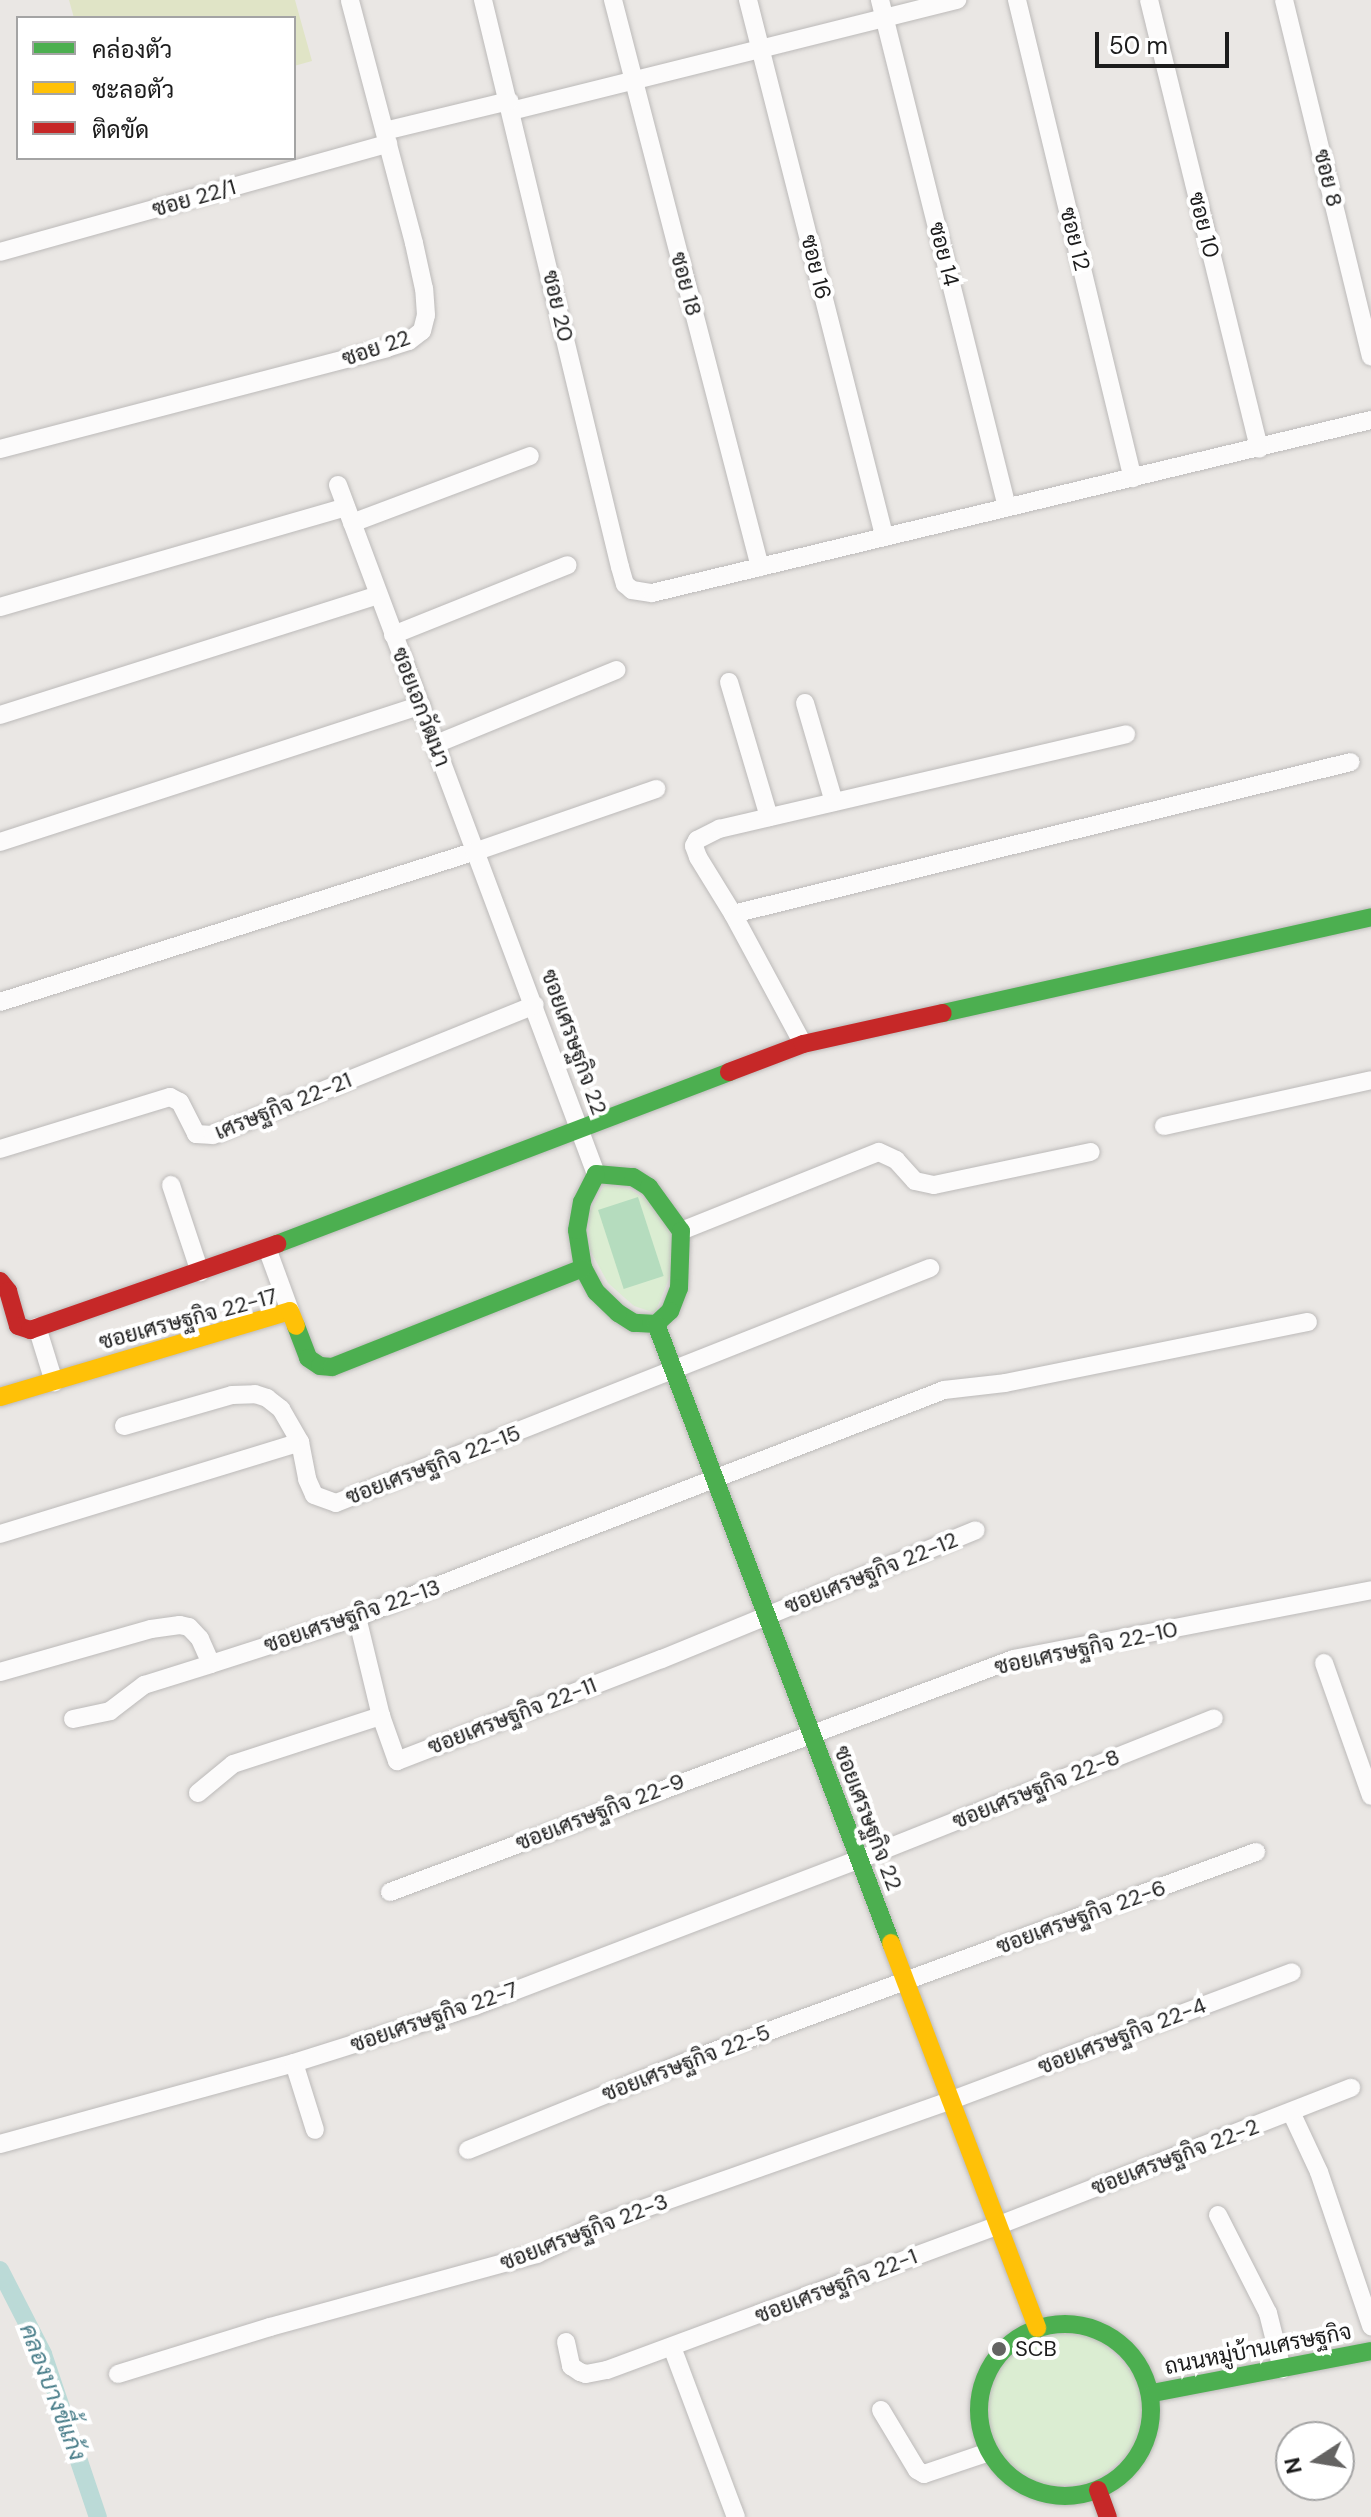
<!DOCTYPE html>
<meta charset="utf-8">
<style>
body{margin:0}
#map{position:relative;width:1371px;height:2517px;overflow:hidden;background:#eae7e4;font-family:"DM Sans",Sarabun,sans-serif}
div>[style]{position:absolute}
.grass>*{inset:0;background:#e0e4c6}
.park>*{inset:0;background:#dbedd2}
.pitch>*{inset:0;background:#b5dcbe;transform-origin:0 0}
.canal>*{height:18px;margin:-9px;padding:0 9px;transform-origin:9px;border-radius:9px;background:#bbdad7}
.roads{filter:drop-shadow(0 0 2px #bcbab9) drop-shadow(0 0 2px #bcbab9)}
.street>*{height:18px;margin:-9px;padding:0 9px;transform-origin:9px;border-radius:9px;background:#fcfbfb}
.fast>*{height:18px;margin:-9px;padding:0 9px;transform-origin:9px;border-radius:9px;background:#4caf50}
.fast>.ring{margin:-9px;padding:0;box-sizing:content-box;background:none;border:18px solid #4caf50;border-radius:50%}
.slow>*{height:18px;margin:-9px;padding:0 9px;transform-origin:9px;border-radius:9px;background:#ffc107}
.jam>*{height:18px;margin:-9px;padding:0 9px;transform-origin:9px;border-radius:9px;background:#c62828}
.dots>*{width:22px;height:22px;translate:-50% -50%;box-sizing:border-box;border:4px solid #fff;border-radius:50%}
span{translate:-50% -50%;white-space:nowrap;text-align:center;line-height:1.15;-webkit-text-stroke:8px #fff;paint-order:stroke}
.street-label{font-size:22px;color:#1c1c1c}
.poi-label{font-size:22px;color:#1c1c1c}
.left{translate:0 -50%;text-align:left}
.water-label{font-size:24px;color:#4a7e8a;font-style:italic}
.legend{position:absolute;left:16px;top:16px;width:280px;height:144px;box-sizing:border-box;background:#fff;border:2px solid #a4a4a4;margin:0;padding:10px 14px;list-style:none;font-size:24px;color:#1c1c1c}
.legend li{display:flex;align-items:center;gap:16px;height:40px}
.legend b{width:40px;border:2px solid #a4a4a4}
.north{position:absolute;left:1275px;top:2421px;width:80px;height:80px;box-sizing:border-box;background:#fff;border:2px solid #a4a4a4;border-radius:50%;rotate:258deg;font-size:22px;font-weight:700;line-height:32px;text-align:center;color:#1c1c1c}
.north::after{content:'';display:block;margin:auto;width:28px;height:36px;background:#646362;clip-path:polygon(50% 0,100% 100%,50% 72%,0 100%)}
.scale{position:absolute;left:1095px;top:32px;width:134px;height:36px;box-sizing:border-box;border:4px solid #1c1c1c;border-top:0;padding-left:10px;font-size:24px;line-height:28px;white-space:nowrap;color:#1c1c1c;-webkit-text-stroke:6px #fff;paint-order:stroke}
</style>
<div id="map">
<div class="grass">
<div style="clip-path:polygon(69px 0,295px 0,312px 61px,294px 66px,294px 18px,74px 18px)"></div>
</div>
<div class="park">
<div style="clip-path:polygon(605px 1184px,631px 1190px,657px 1207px,671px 1230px,675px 1264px,655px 1313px,634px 1306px,608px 1283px,590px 1250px,588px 1214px)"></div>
<div style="clip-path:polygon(1043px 2332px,1096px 2337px,1134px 2374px,1142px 2400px,1140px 2427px,1131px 2451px,1093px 2483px,1043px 2486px,1002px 2459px,984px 2412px,999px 2363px)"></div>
</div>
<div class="pitch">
<div style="left:638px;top:1197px;width:83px;height:42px;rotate:72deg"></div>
</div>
<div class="canal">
<div style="left:0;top:2270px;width:94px;rotate:62.9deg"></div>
<div style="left:43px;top:2354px;width:172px;rotate:71.4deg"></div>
</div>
<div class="roads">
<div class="street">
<div style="left:483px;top:0;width:583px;rotate:76.42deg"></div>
<div style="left:620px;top:567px;width:18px;rotate:74deg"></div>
<div style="left:625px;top:584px;width:9px;rotate:41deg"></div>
<div style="left:632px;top:590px;width:20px;rotate:9deg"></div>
<div style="left:652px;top:593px;width:740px;rotate:-13.53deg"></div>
<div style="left:613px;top:0;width:586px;rotate:75.47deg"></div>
<div style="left:748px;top:0;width:552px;rotate:75.74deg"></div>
<div style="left:880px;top:0;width:523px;rotate:75.94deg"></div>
<div style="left:1017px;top:0;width:492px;rotate:76.4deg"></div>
<div style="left:1149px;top:0;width:462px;rotate:76.2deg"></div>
<div style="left:1284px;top:0;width:367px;rotate:76.3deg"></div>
<div style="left:511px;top:111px;width:460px;rotate:-14deg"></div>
<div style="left:385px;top:131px;width:128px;rotate:-13.6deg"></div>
<div style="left:0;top:252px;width:403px;rotate:-15.6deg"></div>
<div style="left:0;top:449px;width:400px;rotate:-14.6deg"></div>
<div style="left:387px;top:348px;width:23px;rotate:-18deg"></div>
<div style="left:409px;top:341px;width:16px;rotate:-38deg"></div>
<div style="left:422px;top:331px;width:16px;rotate:-76deg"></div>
<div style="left:426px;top:315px;width:26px;rotate:-94deg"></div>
<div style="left:424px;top:289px;width:47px;rotate:-102.3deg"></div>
<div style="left:414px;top:243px;width:251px;rotate:-104.8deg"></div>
<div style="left:338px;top:485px;width:736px;rotate:69.47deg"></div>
<div style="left:352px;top:523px;width:190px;rotate:-20.6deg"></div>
<div style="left:0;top:607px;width:360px;rotate:-16.1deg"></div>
<div style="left:393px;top:635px;width:188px;rotate:-21.8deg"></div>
<div style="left:729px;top:682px;width:141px;rotate:73.5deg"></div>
<div style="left:805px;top:703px;width:103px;rotate:73.7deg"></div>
<div style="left:0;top:715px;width:397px;rotate:-17.6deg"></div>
<div style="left:436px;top:744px;width:195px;rotate:-22.3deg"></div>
<div style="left:0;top:842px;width:443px;rotate:-18deg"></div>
<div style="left:733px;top:914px;width:636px;rotate:-13.82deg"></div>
<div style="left:0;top:1002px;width:497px;rotate:-17.6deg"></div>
<div style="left:474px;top:852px;width:193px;rotate:-19.1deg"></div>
<div style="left:803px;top:1044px;width:148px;rotate:-118.3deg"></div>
<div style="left:733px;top:914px;width:67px;rotate:-121.6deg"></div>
<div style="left:698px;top:857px;width:12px;rotate:-110deg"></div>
<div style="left:694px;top:846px;width:7px;rotate:-63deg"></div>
<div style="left:697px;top:840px;width:25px;rotate:-27deg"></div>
<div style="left:719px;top:829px;width:418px;rotate:-13.1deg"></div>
<div style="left:1164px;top:1126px;width:212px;rotate:-12.5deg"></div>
<div style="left:0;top:1149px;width:178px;rotate:-17deg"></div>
<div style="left:170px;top:1097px;width:11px;rotate:27deg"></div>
<div style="left:180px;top:1102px;width:36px;rotate:63deg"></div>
<div style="left:196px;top:1134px;width:17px;rotate:3deg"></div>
<div style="left:213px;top:1135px;width:347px;rotate:-22deg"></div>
<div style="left:171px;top:1185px;width:92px;rotate:71.6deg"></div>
<div style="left:681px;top:1231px;width:213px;rotate:-21.8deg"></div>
<div style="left:879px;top:1152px;width:19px;rotate:25deg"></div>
<div style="left:896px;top:1160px;width:28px;rotate:48deg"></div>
<div style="left:915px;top:1181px;width:19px;rotate:12deg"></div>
<div style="left:934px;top:1185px;width:160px;rotate:-11.9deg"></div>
<div style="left:267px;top:1248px;width:67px;rotate:69.9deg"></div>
<div style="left:37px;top:1327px;width:58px;rotate:72.8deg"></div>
<div style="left:124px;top:1426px;width:112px;rotate:-16deg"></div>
<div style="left:232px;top:1395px;width:23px;rotate:-2deg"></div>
<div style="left:255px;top:1394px;width:13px;rotate:18deg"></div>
<div style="left:267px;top:1398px;width:18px;rotate:38deg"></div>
<div style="left:281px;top:1409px;width:38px;rotate:60deg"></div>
<div style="left:0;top:1534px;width:314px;rotate:-17deg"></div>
<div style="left:300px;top:1442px;width:38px;rotate:79deg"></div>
<div style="left:307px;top:1479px;width:17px;rotate:66deg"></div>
<div style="left:314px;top:1495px;width:23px;rotate:20deg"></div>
<div style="left:336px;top:1503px;width:639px;rotate:-21.58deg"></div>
<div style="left:357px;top:1617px;width:102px;rotate:76.4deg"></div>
<div style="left:381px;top:1716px;width:48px;rotate:70.4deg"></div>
<div style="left:397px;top:1761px;width:284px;rotate:-21.1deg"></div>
<div style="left:662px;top:1659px;width:339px;rotate:-22.3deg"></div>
<div style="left:1324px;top:1663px;width:141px;rotate:70.5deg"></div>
<div style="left:0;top:1672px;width:157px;rotate:-15.9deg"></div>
<div style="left:151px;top:1629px;width:29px;rotate:-8deg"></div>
<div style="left:180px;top:1625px;width:9px;rotate:13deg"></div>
<div style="left:189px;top:1627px;width:16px;rotate:47deg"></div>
<div style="left:200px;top:1639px;width:27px;rotate:66deg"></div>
<div style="left:211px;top:1664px;width:153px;rotate:-17.8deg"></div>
<div style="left:357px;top:1617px;width:629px;rotate:-21.14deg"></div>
<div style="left:944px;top:1390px;width:61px;rotate:-6.5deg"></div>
<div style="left:1005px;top:1383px;width:309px;rotate:-11.4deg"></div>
<div style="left:73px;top:1719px;width:38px;rotate:-12deg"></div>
<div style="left:110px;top:1711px;width:43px;rotate:-37.4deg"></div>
<div style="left:144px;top:1685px;width:70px;rotate:-17.4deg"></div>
<div style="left:198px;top:1793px;width:45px;rotate:-39.6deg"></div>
<div style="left:233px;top:1764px;width:156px;rotate:-18deg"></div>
<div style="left:390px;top:1892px;width:666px;rotate:-20.48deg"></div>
<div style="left:1014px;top:1659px;width:364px;rotate:-10.9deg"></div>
<div style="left:294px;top:2063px;width:70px;rotate:72.6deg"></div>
<div style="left:1291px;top:2112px;width:66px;rotate:65deg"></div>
<div style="left:1319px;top:2172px;width:163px;rotate:71.3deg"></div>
<div style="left:0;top:2144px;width:305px;rotate:-15.4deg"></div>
<div style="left:294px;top:2063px;width:190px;rotate:-17.5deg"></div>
<div style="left:475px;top:2006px;width:410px;rotate:-20.9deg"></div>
<div style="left:858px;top:1860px;width:383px;rotate:-21.7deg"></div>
<div style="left:468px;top:2150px;width:243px;rotate:-22deg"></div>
<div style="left:693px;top:2059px;width:600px;rotate:-20.19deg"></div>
<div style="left:1218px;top:2215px;width:110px;rotate:63deg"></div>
<div style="left:1268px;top:2313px;width:58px;rotate:76deg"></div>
<div style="left:566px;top:2342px;width:25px;rotate:78deg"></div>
<div style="left:571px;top:2366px;width:11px;rotate:34deg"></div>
<div style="left:580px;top:2372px;width:6px;rotate:18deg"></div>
<div style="left:586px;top:2374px;width:21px;rotate:-11deg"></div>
<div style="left:607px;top:2370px;width:418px;rotate:-20.3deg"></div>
<div style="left:999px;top:2225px;width:378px;rotate:-21.3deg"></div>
<div style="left:672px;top:2347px;width:182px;rotate:69.4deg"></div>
<div style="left:118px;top:2374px;width:159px;rotate:-17.2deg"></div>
<div style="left:270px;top:2327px;width:277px;rotate:-15.3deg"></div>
<div style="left:537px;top:2254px;width:67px;rotate:-25.8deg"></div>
<div style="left:597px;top:2225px;width:376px;rotate:-19.4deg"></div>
<div style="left:952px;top:2100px;width:363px;rotate:-20.6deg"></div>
<div style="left:881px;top:2410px;width:70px;rotate:59deg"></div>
<div style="left:917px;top:2470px;width:8px;rotate:30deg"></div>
<div style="left:924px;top:2474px;width:69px;rotate:-18.7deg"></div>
</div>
<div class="fast">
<div style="left:943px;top:1013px;width:439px;rotate:-12.6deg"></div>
<div style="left:596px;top:1174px;width:37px;rotate:5deg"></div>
<div style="left:633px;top:1177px;width:19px;rotate:32deg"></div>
<div style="left:649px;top:1187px;width:54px;rotate:54deg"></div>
<div style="left:681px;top:1231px;width:57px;rotate:92deg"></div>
<div style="left:679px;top:1288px;width:25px;rotate:111deg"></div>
<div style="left:670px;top:1311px;width:19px;rotate:137deg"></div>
<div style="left:656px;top:1324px;width:22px;rotate:-177deg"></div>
<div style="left:634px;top:1323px;width:19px;rotate:-148deg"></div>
<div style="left:618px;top:1313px;width:30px;rotate:-136deg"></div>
<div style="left:596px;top:1292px;width:27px;rotate:-118deg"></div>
<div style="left:583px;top:1268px;width:38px;rotate:-99deg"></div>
<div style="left:577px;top:1230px;width:28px;rotate:-80deg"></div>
<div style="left:582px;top:1202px;width:31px;rotate:-63deg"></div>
<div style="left:277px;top:1244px;width:484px;rotate:-20.8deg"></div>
<div style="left:656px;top:1324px;width:662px;rotate:69.21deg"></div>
<div style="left:296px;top:1326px;width:34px;rotate:69deg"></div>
<div style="left:308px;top:1358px;width:14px;rotate:34deg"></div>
<div style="left:320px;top:1366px;width:12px;rotate:5deg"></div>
<div style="left:332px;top:1367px;width:270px;rotate:-21.5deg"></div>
<div class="ring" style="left:979px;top:2324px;width:154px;height:154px"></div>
<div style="left:1153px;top:2393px;width:222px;rotate:-10.9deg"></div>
</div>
<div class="slow">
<div style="left:0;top:1397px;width:302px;rotate:-16.5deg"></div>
<div style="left:290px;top:1311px;width:16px;rotate:68deg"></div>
<div style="left:891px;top:1943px;width:412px;rotate:69.2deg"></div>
</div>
<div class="jam">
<div style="left:729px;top:1072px;width:79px;rotate:-20.7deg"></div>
<div style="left:803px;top:1044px;width:143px;rotate:-12.5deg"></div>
<div style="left:0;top:1281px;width:13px;rotate:51deg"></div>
<div style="left:8px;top:1291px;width:36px;rotate:74deg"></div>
<div style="left:18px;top:1326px;width:13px;rotate:18deg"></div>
<div style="left:30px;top:1330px;width:262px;rotate:-19.2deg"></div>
<div style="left:1098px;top:2490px;width:29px;rotate:70deg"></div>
</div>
</div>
<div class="dots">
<div style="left:999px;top:2349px;background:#646362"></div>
</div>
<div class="street-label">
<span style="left:1328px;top:178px;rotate:76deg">ซอย 8</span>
<span style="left:194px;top:198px;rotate:-16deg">ซอย 22/1</span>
<span style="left:1204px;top:225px;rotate:76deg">ซอย 10</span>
<span style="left:1075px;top:239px;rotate:76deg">ซอย 12</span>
<span style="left:944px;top:254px;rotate:76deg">ซอย 14</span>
<span style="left:816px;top:267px;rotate:76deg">ซอย 16</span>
<span style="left:686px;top:284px;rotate:75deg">ซอย 18</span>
<span style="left:558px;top:306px;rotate:77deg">ซอย 20</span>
<span style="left:376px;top:348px;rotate:-19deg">ซอย 22</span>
<span style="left:421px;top:707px;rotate:69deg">ซอยเอกวัฒนา</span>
<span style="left:574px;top:1042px;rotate:70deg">ซอยเศรษฐกิจ 22</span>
<span style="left:283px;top:1106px;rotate:-22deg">เศรษฐกิจ 22-21</span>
<span style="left:188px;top:1319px;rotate:-15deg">ซอยเศรษฐกิจ 22-17</span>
<span style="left:433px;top:1465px;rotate:-21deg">ซอยเศรษฐกิจ 22-15</span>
<span style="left:871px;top:1573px;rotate:-22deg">ซอยเศรษฐกิจ 22-12</span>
<span style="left:352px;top:1616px;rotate:-19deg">ซอยเศรษฐกิจ 22-13</span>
<span style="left:1086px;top:1648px;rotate:-12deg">ซอยเศรษฐกิจ 22-10</span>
<span style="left:512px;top:1716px;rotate:-21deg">ซอยเศรษฐกิจ 22-11</span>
<span style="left:1036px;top:1789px;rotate:-22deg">ซอยเศรษฐกิจ 22-8</span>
<span style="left:600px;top:1812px;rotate:-21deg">ซอยเศรษฐกิจ 22-9</span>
<span style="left:868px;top:1818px;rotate:69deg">ซอยเศรษฐกิจ 22</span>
<span style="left:1081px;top:1917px;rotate:-20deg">ซอยเศรษฐกิจ 22-6</span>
<span style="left:434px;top:2017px;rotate:-19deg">ซอยเศรษฐกิจ 22-7</span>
<span style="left:1122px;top:2036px;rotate:-21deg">ซอยเศรษฐกิจ 22-4</span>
<span style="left:686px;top:2063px;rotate:-21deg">ซอยเศรษฐกิจ 22-5</span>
<span style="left:1175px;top:2157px;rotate:-21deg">ซอยเศรษฐกิจ 22-2</span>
<span style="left:584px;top:2232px;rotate:-21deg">ซอยเศรษฐกิจ 22-3</span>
<span style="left:836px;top:2286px;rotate:-21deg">ซอยเศรษฐกิจ 22-1</span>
<span style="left:1258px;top:2349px;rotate:-11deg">ถนนหมู่บ้านเศรษฐกิจ</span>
</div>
<div class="poi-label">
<span class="left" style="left:1015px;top:2349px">SCB</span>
</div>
<div class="water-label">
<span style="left:53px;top:2392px;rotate:69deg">คลองบางขี้แก้ง</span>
</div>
<ul class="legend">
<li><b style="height:10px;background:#4caf50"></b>คล่องตัว</li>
<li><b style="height:10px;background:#ffc107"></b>ชะลอตัว</li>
<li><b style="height:10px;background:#c62828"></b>ติดขัด</li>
</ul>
<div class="north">N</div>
<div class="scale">50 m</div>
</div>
